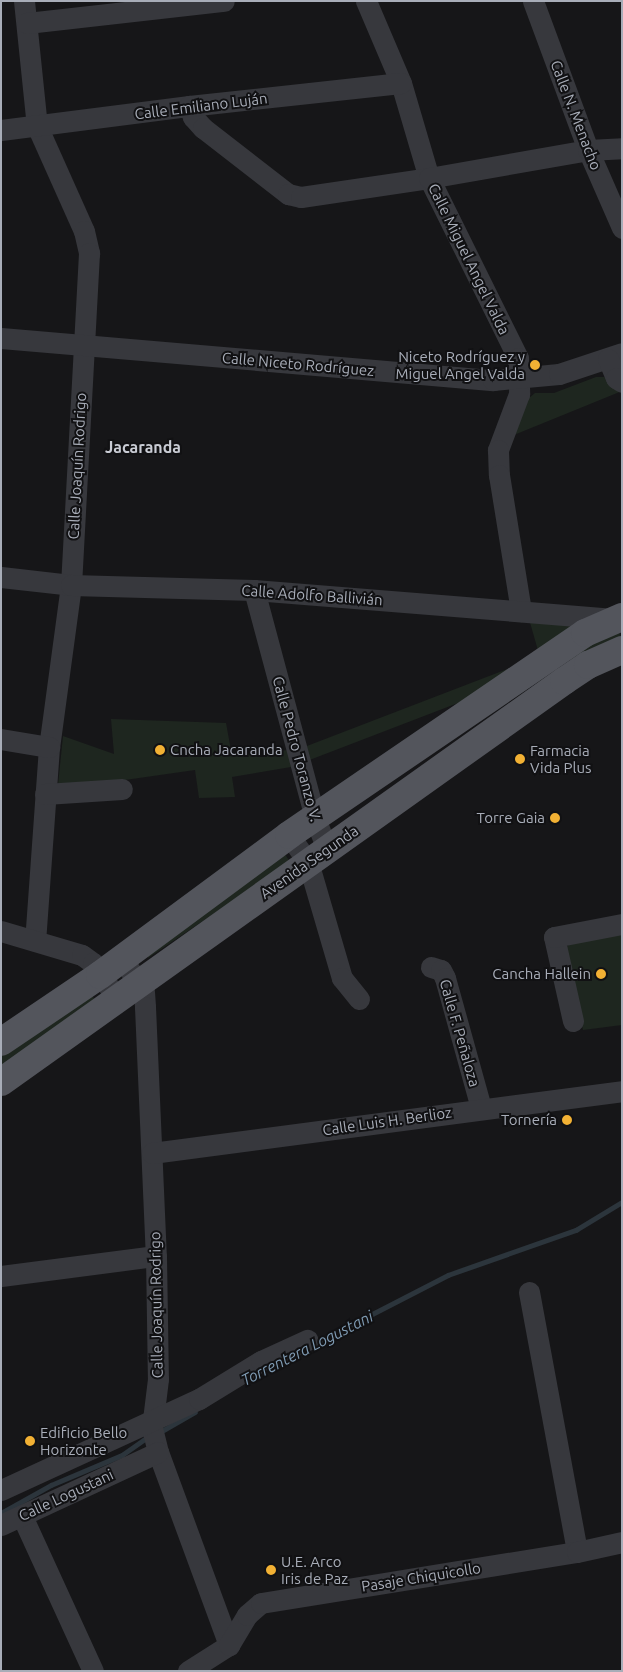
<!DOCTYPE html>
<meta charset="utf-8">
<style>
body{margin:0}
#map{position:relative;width:623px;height:1672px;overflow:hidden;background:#161618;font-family:Ubuntu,sans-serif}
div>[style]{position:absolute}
.green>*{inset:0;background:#1e261f;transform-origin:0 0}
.stream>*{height:4.5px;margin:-2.25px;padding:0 2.25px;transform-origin:2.25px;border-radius:2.25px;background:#2c353c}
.minor>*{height:21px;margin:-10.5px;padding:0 10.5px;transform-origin:10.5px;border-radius:10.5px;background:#37383d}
.major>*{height:28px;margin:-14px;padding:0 14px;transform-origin:14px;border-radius:14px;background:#53555c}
.dots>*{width:14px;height:14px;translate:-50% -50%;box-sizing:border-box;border:2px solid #111113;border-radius:50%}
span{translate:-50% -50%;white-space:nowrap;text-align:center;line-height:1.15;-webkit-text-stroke:4px #111113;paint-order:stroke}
.street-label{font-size:15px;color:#a8adb8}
.poi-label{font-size:15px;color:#a8adb8}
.right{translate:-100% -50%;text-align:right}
.left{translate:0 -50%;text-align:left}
.neighbourhood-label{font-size:16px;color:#c9ccd4;font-weight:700}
.water-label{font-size:16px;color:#7f9bb3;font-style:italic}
.frame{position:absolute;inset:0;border:2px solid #a8adb8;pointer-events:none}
</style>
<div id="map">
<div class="green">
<div style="clip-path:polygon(596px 377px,604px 377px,613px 381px,622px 391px,509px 437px,529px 398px,535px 393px,554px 393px)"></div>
<div style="clip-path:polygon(529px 619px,578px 624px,539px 654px)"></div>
<div style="left:617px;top:627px;width:14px;height:351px;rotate:69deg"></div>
<div style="clip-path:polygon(111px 719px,226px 723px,232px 756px,288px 750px,291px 767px,232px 777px,235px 797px,199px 798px,195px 770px,118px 781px,58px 785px,63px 736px,114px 754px)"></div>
<div style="left:284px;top:853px;width:11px;height:171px;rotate:56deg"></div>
<div style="clip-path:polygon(622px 932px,622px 1025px,583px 1030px,565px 949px,571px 942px)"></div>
<div style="clip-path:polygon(92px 994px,94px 999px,1px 1069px,1px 1053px)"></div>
</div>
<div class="stream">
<div style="left:312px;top:1345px;width:153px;rotate:-27.2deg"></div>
<div style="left:448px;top:1275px;width:136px;rotate:-19.4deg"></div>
<div style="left:576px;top:1230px;width:54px;rotate:-31.3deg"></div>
<div style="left:160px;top:1432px;width:40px;rotate:-29.7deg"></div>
<div style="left:1px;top:1513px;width:57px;rotate:-29.2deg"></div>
<div style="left:51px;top:1485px;width:77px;rotate:-22.9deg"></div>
<div style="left:122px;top:1455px;width:32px;rotate:-35deg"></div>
</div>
<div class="minor">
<div style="left:24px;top:1px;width:126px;rotate:84.1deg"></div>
<div style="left:37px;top:126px;width:115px;rotate:65.9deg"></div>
<div style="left:84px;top:231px;width:23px;rotate:77deg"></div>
<div style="left:89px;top:253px;width:332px;rotate:93.1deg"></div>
<div style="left:71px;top:585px;width:163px;rotate:97.7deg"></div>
<div style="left:49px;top:747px;width:194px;rotate:94.1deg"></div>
<div style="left:366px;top:1px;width:89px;rotate:66.9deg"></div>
<div style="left:401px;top:83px;width:99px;rotate:73.6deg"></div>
<div style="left:429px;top:178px;width:201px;rotate:63.7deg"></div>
<div style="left:518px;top:358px;width:36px;rotate:88deg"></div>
<div style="left:519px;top:394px;width:60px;rotate:110.6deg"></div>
<div style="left:498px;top:450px;width:25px;rotate:88deg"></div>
<div style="left:499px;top:475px;width:138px;rotate:80.8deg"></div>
<div style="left:533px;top:1px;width:159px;rotate:69.7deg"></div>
<div style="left:588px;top:150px;width:85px;rotate:66.4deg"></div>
<div style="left:27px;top:23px;width:198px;rotate:-6.4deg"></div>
<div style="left:189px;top:106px;width:12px;rotate:70deg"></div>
<div style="left:193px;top:117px;width:15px;rotate:48deg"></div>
<div style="left:203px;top:128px;width:108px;rotate:37.8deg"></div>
<div style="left:288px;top:194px;width:13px;rotate:13deg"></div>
<div style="left:301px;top:197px;width:129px;rotate:-8.4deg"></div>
<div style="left:429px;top:178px;width:161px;rotate:-10deg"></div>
<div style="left:588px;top:150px;width:34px;rotate:-3deg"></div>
<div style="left:1px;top:130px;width:190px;rotate:-7.3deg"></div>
<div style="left:189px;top:106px;width:213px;rotate:-6.2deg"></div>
<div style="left:1px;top:338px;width:494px;rotate:4.9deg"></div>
<div style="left:493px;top:380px;width:66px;rotate:-5.2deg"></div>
<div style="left:559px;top:374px;width:66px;rotate:-18.4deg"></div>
<div style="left:608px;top:359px;width:21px;rotate:67deg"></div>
<div style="left:616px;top:378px;width:7px;rotate:34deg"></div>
<div style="left:1px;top:577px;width:70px;rotate:6.5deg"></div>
<div style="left:71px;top:585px;width:183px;rotate:1.6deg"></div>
<div style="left:254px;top:590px;width:364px;rotate:4.6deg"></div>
<div style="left:254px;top:590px;width:236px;rotate:75deg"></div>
<div style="left:315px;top:818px;width:34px;rotate:69deg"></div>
<div style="left:1px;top:739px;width:49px;rotate:9.5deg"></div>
<div style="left:45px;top:794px;width:77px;rotate:-3.7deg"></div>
<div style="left:289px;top:835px;width:33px;rotate:55deg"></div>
<div style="left:308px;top:862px;width:121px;rotate:73.7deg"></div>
<div style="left:342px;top:978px;width:27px;rotate:51deg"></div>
<div style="left:1px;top:931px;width:84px;rotate:16.5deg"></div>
<div style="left:82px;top:955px;width:14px;rotate:36deg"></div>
<div style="left:93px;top:963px;width:43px;rotate:56.3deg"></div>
<div style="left:122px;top:958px;width:40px;rotate:57.1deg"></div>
<div style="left:144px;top:992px;width:15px;rotate:86deg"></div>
<div style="left:145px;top:1007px;width:249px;rotate:87.5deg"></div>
<div style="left:156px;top:1256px;width:123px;rotate:89.1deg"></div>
<div style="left:158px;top:1379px;width:49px;rotate:97deg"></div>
<div style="left:152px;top:1428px;width:25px;rotate:76deg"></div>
<div style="left:158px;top:1452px;width:206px;rotate:69.8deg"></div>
<div style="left:431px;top:967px;width:10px;rotate:17deg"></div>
<div style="left:441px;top:970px;width:9px;rotate:63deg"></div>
<div style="left:445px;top:978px;width:135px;rotate:74.5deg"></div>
<div style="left:573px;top:1021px;width:86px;rotate:-102.7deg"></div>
<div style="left:554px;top:937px;width:69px;rotate:-10.8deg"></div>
<div style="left:152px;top:1153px;width:474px;rotate:-7.5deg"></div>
<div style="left:1px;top:1276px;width:156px;rotate:-7.4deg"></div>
<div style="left:529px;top:1292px;width:264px;rotate:79.5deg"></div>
<div style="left:1px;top:1490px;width:218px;rotate:-24.7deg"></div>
<div style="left:199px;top:1399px;width:73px;rotate:-31.5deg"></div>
<div style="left:261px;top:1361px;width:51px;rotate:-24.5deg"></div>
<div style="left:22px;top:1516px;width:170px;rotate:65.4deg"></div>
<div style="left:1px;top:1525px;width:173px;rotate:-24.9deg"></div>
<div style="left:188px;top:1671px;width:49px;rotate:-32.4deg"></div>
<div style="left:229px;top:1645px;width:35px;rotate:-59deg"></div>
<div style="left:247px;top:1615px;width:18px;rotate:-41deg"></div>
<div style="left:261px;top:1603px;width:320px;rotate:-9.2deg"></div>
<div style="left:577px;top:1552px;width:46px;rotate:-12.5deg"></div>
</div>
<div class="major">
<div style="left:1px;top:1042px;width:120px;rotate:-34.1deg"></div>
<div style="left:100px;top:975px;width:235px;rotate:-36.5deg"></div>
<div style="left:289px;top:835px;width:358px;rotate:-34.3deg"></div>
<div style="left:585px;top:633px;width:40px;rotate:-23.4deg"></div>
<div style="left:1px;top:1082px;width:691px;rotate:-35.46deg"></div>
<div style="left:564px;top:681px;width:29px;rotate:-34deg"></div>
<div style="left:588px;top:665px;width:37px;rotate:-24deg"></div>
</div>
<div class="dots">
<div style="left:535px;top:365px;background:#f2b134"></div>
<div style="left:160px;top:750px;background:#f2b134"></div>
<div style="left:520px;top:759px;background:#f2b134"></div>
<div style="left:555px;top:818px;background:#f2b134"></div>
<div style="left:601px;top:974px;background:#f2b134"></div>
<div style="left:567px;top:1120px;background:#f2b134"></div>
<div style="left:30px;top:1441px;background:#f2b134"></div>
<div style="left:271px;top:1570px;background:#f2b134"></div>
</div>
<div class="street-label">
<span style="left:201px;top:106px;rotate:-7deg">Calle Emiliano Luján</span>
<span style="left:576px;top:115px;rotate:69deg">Calle N. Menacho</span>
<span style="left:469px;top:259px;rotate:64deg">Calle Miguel Angel Valda</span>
<span style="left:298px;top:364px;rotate:5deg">Calle Niceto Rodríguez</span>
<span style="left:77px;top:466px;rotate:-87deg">Calle Joaquín Rodrigo</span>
<span style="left:312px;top:595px;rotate:4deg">Calle Adolfo Ballivián</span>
<span style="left:297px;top:749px;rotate:75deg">Calle Pedro Toranzo V.</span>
<span style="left:309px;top:862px;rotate:-35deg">Avenida Segunda</span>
<span style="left:460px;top:1033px;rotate:74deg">Calle F. Peñaloza</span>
<span style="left:387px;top:1121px;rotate:-8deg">Calle Luis H. Berlioz</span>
<span style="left:156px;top:1305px;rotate:-91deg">Calle Joaquín Rodrigo</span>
<span style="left:66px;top:1495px;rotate:-25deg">Calle Logustani</span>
<span style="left:421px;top:1577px;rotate:-9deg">Pasaje Chiquicollo</span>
</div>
<div class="poi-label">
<span class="right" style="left:525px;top:365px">Niceto Rodríguez y<br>Miguel Angel Valda</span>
<span class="left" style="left:170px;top:750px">Cncha Jacaranda</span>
<span class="left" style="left:530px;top:759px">Farmacia<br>Vida Plus</span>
<span class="right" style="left:545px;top:818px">Torre Gaia</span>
<span class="right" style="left:591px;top:974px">Cancha Hallein</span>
<span class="right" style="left:557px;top:1120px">Tornería</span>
<span class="left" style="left:40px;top:1441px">Edificio Bello<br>Horizonte</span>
<span class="left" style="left:281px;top:1570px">U.E. Arco<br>Iris de Paz</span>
</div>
<div class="neighbourhood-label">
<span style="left:143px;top:447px">Jacaranda</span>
</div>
<div class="water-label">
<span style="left:307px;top:1348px;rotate:-27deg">Torrentera Logustani</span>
</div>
<div class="frame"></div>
</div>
